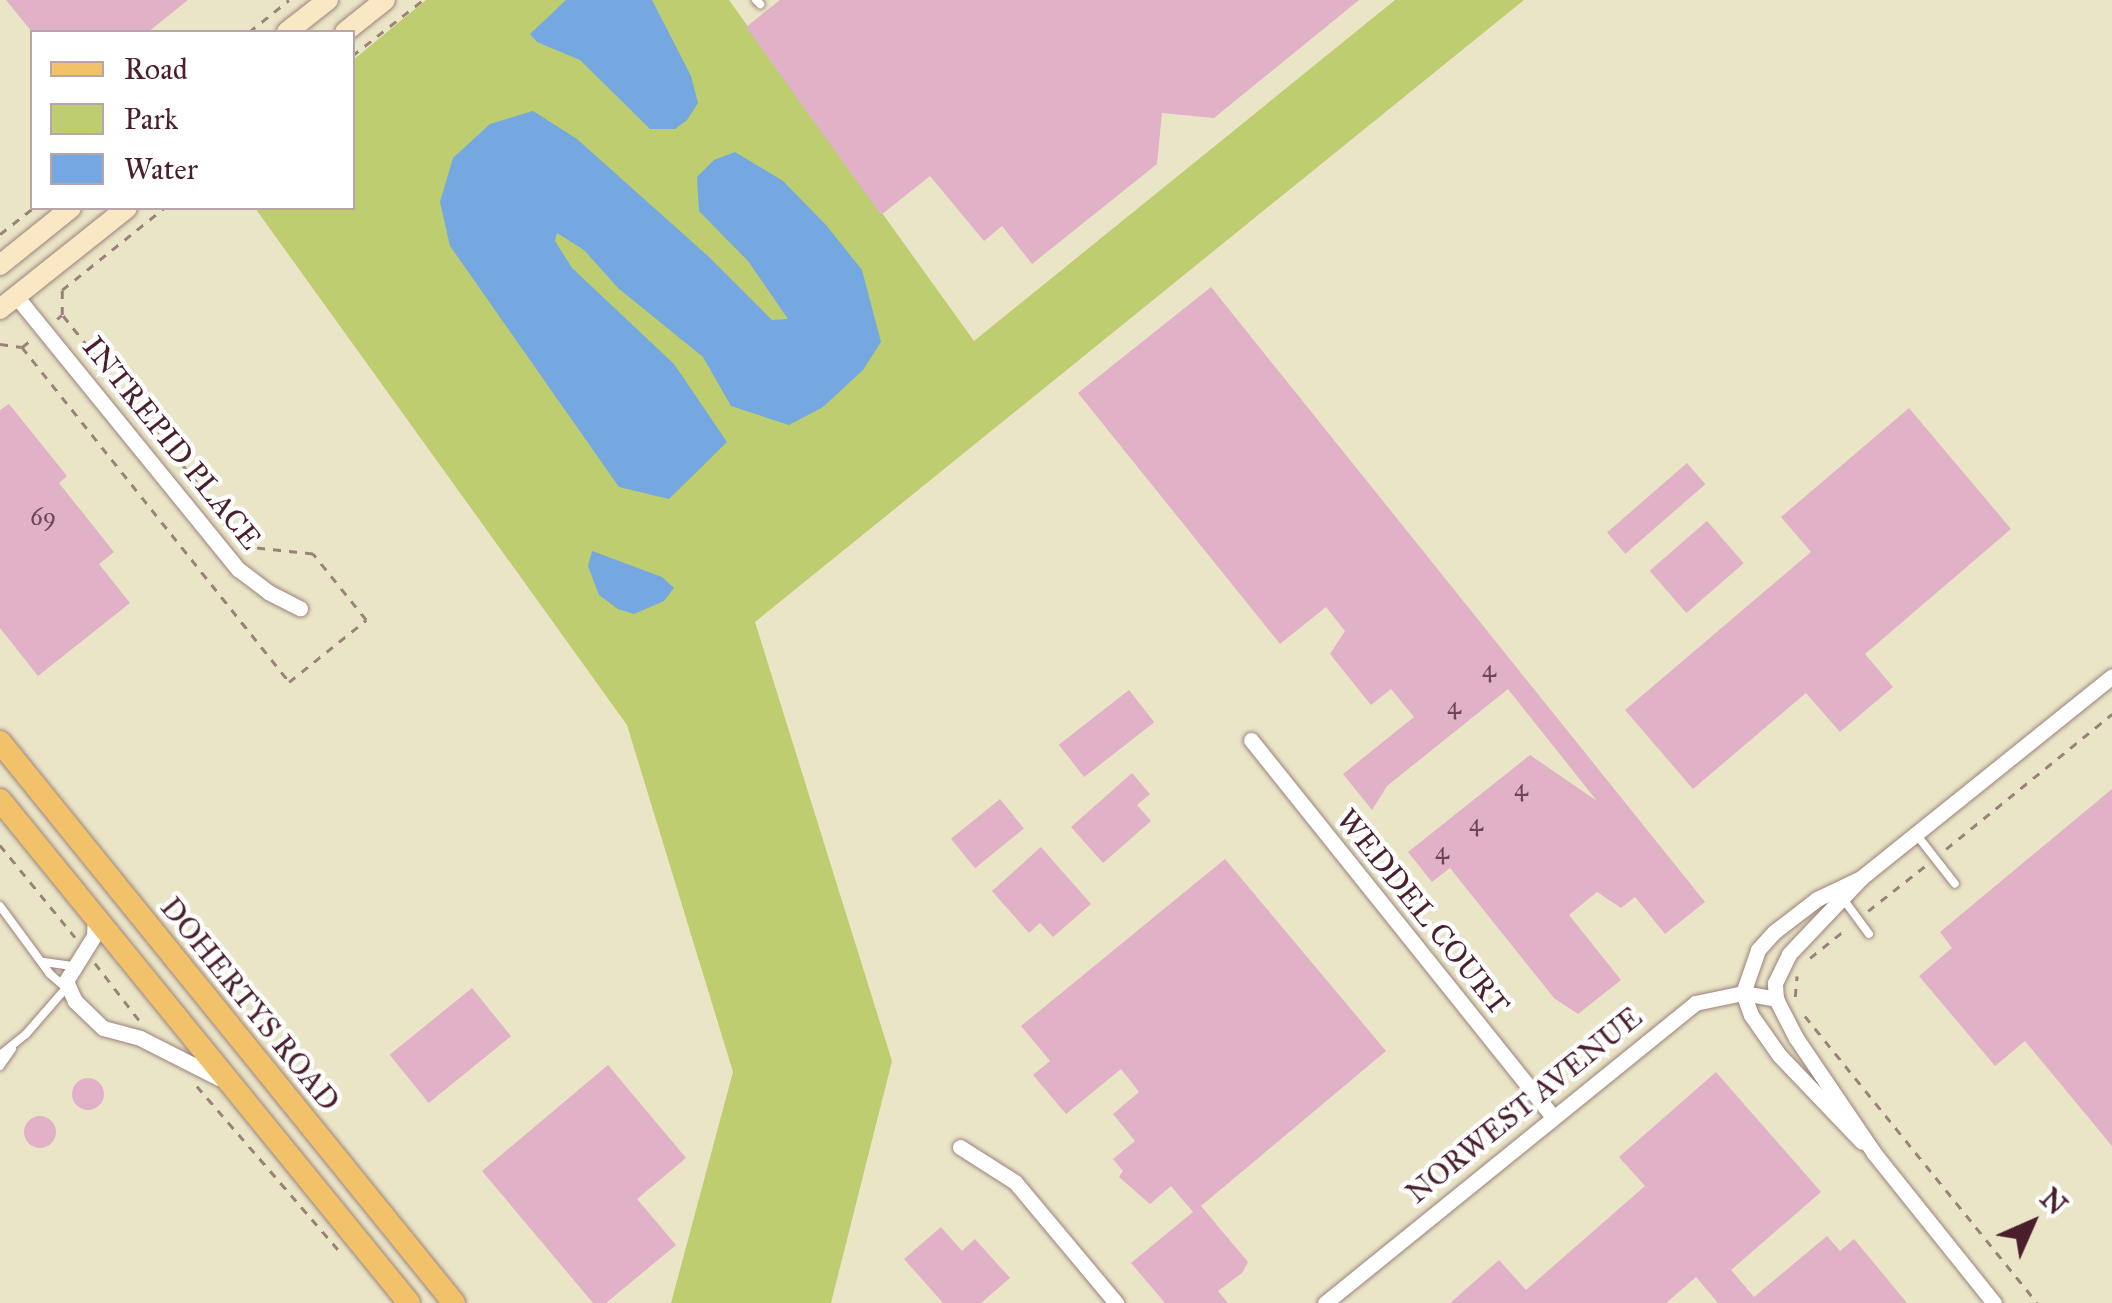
<!DOCTYPE html>
<style>
body{margin:0}
#map{position:relative;width:2112px;height:1303px;overflow:hidden;background:#ebe5c8;font-family:"IM FELL Great Primer",serif}
div>[style]{position:absolute}
.green>*{inset:0;background:#bdcd70}
.water>*{inset:0;background:#75a7e1}
.building>*{inset:0;background:#e0b1c7;transform-origin:0 0}
.round{border-radius:50%}
.path>*{height:2.5px;margin-top:-1.25px;transform-origin:0;background:repeating-linear-gradient(90deg,#9a827a 0 8px,transparent 0 16px)}
.roads{filter:drop-shadow(0 0 2px #9a827a) drop-shadow(0 0 2px #9a827a)}
.lane>*{height:8px;margin:-4px;padding:0 4px;transform-origin:4px;border-radius:4px;background:#fff}
.street>*{height:15px;margin:-7.5px;padding:0 7.5px;transform-origin:7.5px;border-radius:7.5px;background:#fff}
.secondary>*{height:20px;margin:-10px;padding:0 10px;transform-origin:10px;border-radius:10px;background:#fae7c3}
.primary>*{height:22px;margin:-11px;padding:0 11px;transform-origin:11px;border-radius:11px;background:#f2c26a}
span{translate:-50% -50%;white-space:nowrap;text-align:center;line-height:1.15;-webkit-text-stroke:9px #fff;paint-order:stroke}
.number-label{font-size:25px;color:#704452}
.number-label span{-webkit-text-stroke-width:0}
.street-label{font-size:30px;color:#4a1f2b}
.legend{position:absolute;left:30px;top:30px;width:325px;height:180px;box-sizing:border-box;background:#fff;border:2px solid #b7a5aa;margin:0;padding:12px 18px;list-style:none;font-size:30px;color:#4a1f2b}
.legend li{display:flex;align-items:center;gap:20px;height:50px}
.legend b{width:50px;border:2px solid #b7a5aa}
.north{position:absolute;left:1982px;top:1173px;width:100px;height:100px;-webkit-text-stroke:8px #fff;paint-order:stroke;rotate:45deg;font-size:28px;font-weight:700;line-height:40px;text-align:center;color:#4a1f2b}
.north::after{content:'';display:block;margin:auto;width:35px;height:45px;background:#4a1f2b;clip-path:polygon(50% 0,100% 100%,50% 72%,0 100%)}
</style>
<div id="map">
<div class="green">
<div style="clip-path:polygon(426px 0,729px 0,974px 341px,1395px 0,1524px 0,755px 622px,892px 1061px,831px 1303px,671px 1303px,733px 1072px,627px 725px,255px 208px,352px 208px,353px 60px)"></div>
</div>
<div class="water">
<div style="clip-path:polygon(566px 0,652px 0,691px 76px,698px 103px,687px 120px,675px 129px,650px 129px,580px 60px,537px 42px,530px 34px)"></div>
<div style="clip-path:polygon(533px 111px,577px 139px,709px 257px,772px 320px,788px 319px,748px 261px,699px 211px,697px 177px,714px 160px,735px 152px,783px 181px,826px 225px,862px 270px,881px 342px,863px 370px,823px 407px,789px 425px,731px 406px,703px 357px,618px 288px,584px 250px,557px 233px,555px 241px,572px 268px,674px 364px,727px 442px,669px 499px,619px 487px,450px 246px,440px 202px,453px 158px,490px 124px)"></div>
<div style="clip-path:polygon(592px 551px,662px 577px,674px 588px,664px 601px,634px 614px,618px 609px,599px 595px,588px 566px)"></div>
</div>
<div class="building">
<div style="clip-path:polygon(6px 0,188px 0,148px 32px,32px 32px)"></div>
<div style="clip-path:polygon(780px 0,1359px 0,1214px 118px,1162px 113px,1157px 164px,1032px 264px,1002px 226px,984px 241px,930px 176px,881px 215px,746px 27px)"></div>
<div style="clip-path:polygon(1211px 287px,1705px 902px,1665px 934px,1635px 897px,1621px 908px,1597px 892px,1569px 915px,1621px 980px,1578px 1014px,1554px 998px,1450px 868px,1432px 882px,1408px 852px,1530px 755px,1597px 801px,1508px 689px,1387px 786px,1372px 810px,1343px 774px,1414px 717px,1391px 689px,1371px 705px,1330px 654px,1345px 631px,1326px 607px,1280px 644px,1078px 393px)"></div>
<div style="clip-path:polygon(9px 404px,67px 476px,59px 483px,114px 552px,99px 564px,130px 603px,38px 676px,0 628px,0 410px)"></div>
<div style="clip-path:polygon(1909px 408px,2011px 529px,1865px 654px,1893px 687px,1840px 732px,1806px 693px,1693px 789px,1625px 710px,1811px 552px,1781px 517px)"></div>
<div style="left:1687px;top:463px;width:28px;height:106px;rotate:49deg"></div>
<div style="left:1707px;top:521px;width:56px;height:76px;rotate:49deg"></div>
<div style="left:1129px;top:690px;width:41px;height:89px;rotate:52deg"></div>
<div style="clip-path:polygon(1132px 773px,1150px 794px,1137px 805px,1151px 821px,1103px 863px,1071px 827px)"></div>
<div style="clip-path:polygon(2112px 789px,2112px 1146px,2025px 1041px,1995px 1066px,1919px 976px,1952px 948px,1940px 932px)"></div>
<div style="left:1000px;top:799px;width:38px;height:63px;rotate:51deg"></div>
<div style="clip-path:polygon(1041px 847px,1091px 904px,1053px 937px,1040px 923px,1029px 933px,992px 891px)"></div>
<div style="clip-path:polygon(1225px 859px,1386px 1051px,1201px 1206px,1248px 1262px,1242px 1273px,1218px 1291px,1228px 1303px,1165px 1303px,1131px 1263px,1193px 1212px,1171px 1186px,1150px 1204px,1119px 1177px,1123px 1171px,1113px 1159px,1135px 1141px,1113px 1114px,1139px 1092px,1121px 1069px,1066px 1114px,1033px 1075px,1050px 1061px,1021px 1026px)"></div>
<div style="left:472px;top:988px;width:62px;height:106px;rotate:51deg"></div>
<div style="clip-path:polygon(608px 1065px,686px 1158px,637px 1199px,676px 1245px,606px 1303px,593px 1303px,482px 1171px)"></div>
<div style="clip-path:polygon(1716px 1072px,1821px 1192px,1731px 1270px,1754px 1297px,1827px 1236px,1840px 1251px,1854px 1239px,1907px 1303px,1718px 1303px,1696px 1277px,1666px 1303px,1450px 1303px,1499px 1260px,1526px 1290px,1645px 1186px,1619px 1157px)"></div>
<div class="round" style="left:72px;top:1078px;width:32px;height:32px"></div>
<div class="round" style="left:24px;top:1116px;width:32px;height:32px"></div>
<div style="clip-path:polygon(941px 1227px,962px 1251px,975px 1239px,1010px 1278px,981px 1303px,943px 1303px,904px 1259px)"></div>
</div>
<div class="path">
<div style="left:249px;top:32px;width:51px;rotate:-38.7deg"></div>
<div style="left:352px;top:56px;width:90px;rotate:-38.3deg"></div>
<div style="left:0;top:234px;width:42px;rotate:-38.2deg"></div>
<div style="left:57px;top:319px;width:6px;rotate:-39deg"></div>
<div style="left:62px;top:315px;width:25px;rotate:-90deg"></div>
<div style="left:62px;top:290px;width:131px;rotate:-38.8deg"></div>
<div style="left:0;top:344px;width:22px;rotate:8deg"></div>
<div style="left:22px;top:347px;width:11px;rotate:-38deg"></div>
<div style="left:22px;top:347px;width:428px;rotate:51.4deg"></div>
<div style="left:289px;top:682px;width:99px;rotate:-38.8deg"></div>
<div style="left:366px;top:620px;width:85px;rotate:-128.8deg"></div>
<div style="left:313px;top:554px;width:65px;rotate:-173.9deg"></div>
<div style="left:248px;top:547px;width:297px;rotate:-128.7deg"></div>
<div style="left:0;top:845px;width:119px;rotate:50.8deg"></div>
<div style="left:1946px;top:849px;width:214px;rotate:-39.1deg"></div>
<div style="left:1868px;top:911px;width:73px;rotate:-38.3deg"></div>
<div style="left:1810px;top:958px;width:46px;rotate:-38.9deg"></div>
<div style="left:95px;top:963px;width:72px;rotate:52.3deg"></div>
<div style="left:1795px;top:997px;width:21px;rotate:-85deg"></div>
<div style="left:1805px;top:1016px;width:369px;rotate:51deg"></div>
<div style="left:197px;top:1086px;width:222px;rotate:49.2deg"></div>
</div>
<div class="roads">
<div class="lane">
<div style="left:756px;top:0;width:6px;rotate:45deg"></div>
<div style="left:1916px;top:834px;width:63px;rotate:52deg"></div>
<div style="left:1841px;top:896px;width:47px;rotate:53.6deg"></div>
<div style="left:0;top:906px;width:84px;rotate:53.7deg"></div>
<div style="left:50px;top:974px;width:21px;rotate:41deg"></div>
<div style="left:66px;top:988px;width:61px;rotate:131deg"></div>
<div style="left:26px;top:1034px;width:33px;rotate:141deg"></div>
<div style="left:44px;top:962px;width:30px;rotate:8deg"></div>
<div style="left:0;top:1066px;width:21px;rotate:-55deg"></div>
</div>
<div class="street">
<div style="left:16px;top:296px;width:352px;rotate:50.9deg"></div>
<div style="left:238px;top:569px;width:38px;rotate:37deg"></div>
<div style="left:268px;top:592px;width:36px;rotate:27deg"></div>
<div style="left:1251px;top:740px;width:482px;rotate:51.3deg"></div>
<div style="left:1861px;top:878px;width:49px;rotate:154.5deg"></div>
<div style="left:1817px;top:899px;width:54px;rotate:142.5deg"></div>
<div style="left:1774px;top:932px;width:24px;rotate:132deg"></div>
<div style="left:1758px;top:950px;width:46px;rotate:109.2deg"></div>
<div style="left:1743px;top:993px;width:23px;rotate:70deg"></div>
<div style="left:1751px;top:1015px;width:49px;rotate:55deg"></div>
<div style="left:1779px;top:1055px;width:120px;rotate:46.3deg"></div>
<div style="left:95px;top:916px;width:20px;rotate:93deg"></div>
<div style="left:94px;top:936px;width:53px;rotate:121.9deg"></div>
<div style="left:66px;top:981px;width:22px;rotate:66deg"></div>
<div style="left:75px;top:1001px;width:39px;rotate:44deg"></div>
<div style="left:103px;top:1028px;width:38px;rotate:15deg"></div>
<div style="left:140px;top:1038px;width:89px;rotate:26.9deg"></div>
<div style="left:960px;top:1147px;width:65px;rotate:32.5deg"></div>
<div style="left:1015px;top:1182px;width:158px;rotate:50.1deg"></div>
<div style="left:1325px;top:1303px;width:476px;rotate:-39deg"></div>
<div style="left:1695px;top:1003px;width:49px;rotate:-11.8deg"></div>
<div style="left:1743px;top:993px;width:34px;rotate:10deg"></div>
<div style="left:1994px;top:1303px;width:192px;rotate:-128.7deg"></div>
<div style="left:1874px;top:1153px;width:139px;rotate:-124.1deg"></div>
<div style="left:1796px;top:1038px;width:44px;rotate:-117.1deg"></div>
<div style="left:1776px;top:999px;width:16px;rotate:-94deg"></div>
<div style="left:1775px;top:983px;width:32px;rotate:-64deg"></div>
<div style="left:1789px;top:954px;width:105px;rotate:-46.5deg"></div>
<div style="left:1861px;top:878px;width:322px;rotate:-38.8deg"></div>
</div>
<div class="secondary">
<div style="left:287px;top:32px;width:52px;rotate:-38deg"></div>
<div style="left:345px;top:32px;width:51px;rotate:-38.7deg"></div>
<div style="left:0;top:265px;width:91px;rotate:-38.8deg"></div>
<div style="left:0;top:309px;width:162px;rotate:-38.5deg"></div>
</div>
<div class="primary">
<div style="left:0;top:742px;width:722px;rotate:51.02deg"></div>
<div style="left:0;top:800px;width:648px;rotate:50.88deg"></div>
</div>
</div>
<div class="number-label">
<span style="left:43px;top:517px">69</span>
<span style="left:1489px;top:669px">4</span>
<span style="left:1454px;top:706px">4</span>
<span style="left:1521px;top:788px">4</span>
<span style="left:1476px;top:823px">4</span>
<span style="left:1442px;top:851px">4</span>
</div>
<div class="street-label">
<span style="left:172px;top:443px;rotate:51deg">INTREPID PLACE</span>
<span style="left:1423px;top:912px;rotate:51deg">WEDDEL COURT</span>
<span style="left:250px;top:1004px;rotate:51deg">DOHERTYS ROAD</span>
<span style="left:1524px;top:1105px;rotate:-39deg">NORWEST AVENUE</span>
</div>
<ul class="legend">
<li><b style="height:12px;background:#f2c26a"></b>Road</li>
<li><b style="height:28px;background:#bdcd70"></b>Park</li>
<li><b style="height:28px;background:#75a7e1"></b>Water</li>
</ul>
<div class="north">N</div>
</div>
